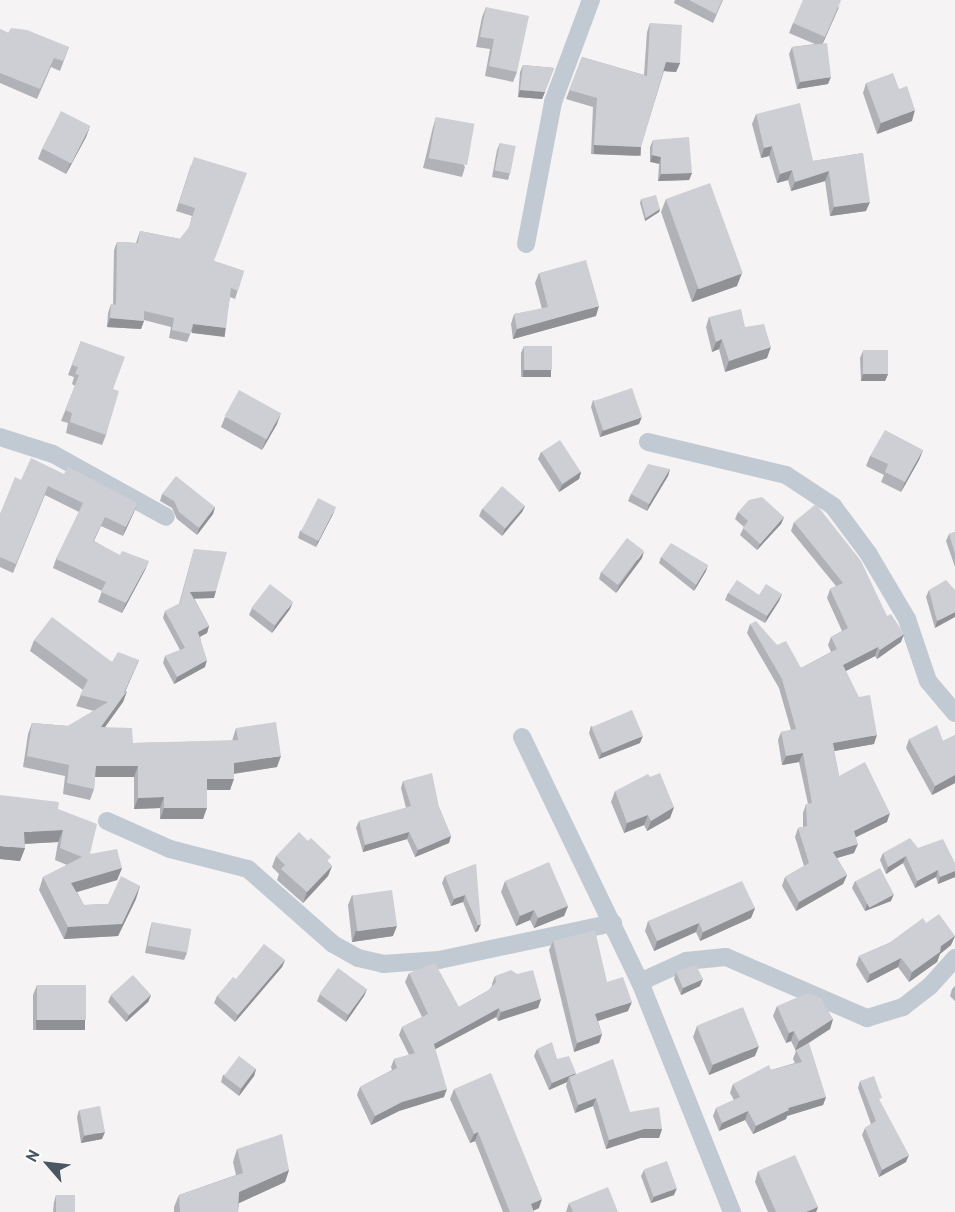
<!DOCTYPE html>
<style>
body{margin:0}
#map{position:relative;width:955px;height:1212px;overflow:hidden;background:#f5f3f3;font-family:"PT Sans",sans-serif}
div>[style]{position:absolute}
.minor>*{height:18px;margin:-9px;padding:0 9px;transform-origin:9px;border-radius:9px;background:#c1cad2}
.wall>*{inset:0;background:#b0b2b7}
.shaded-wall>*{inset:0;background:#909195;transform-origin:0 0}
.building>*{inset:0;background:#cdcfd5;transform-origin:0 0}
span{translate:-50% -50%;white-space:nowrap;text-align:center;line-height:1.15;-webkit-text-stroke:6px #fff;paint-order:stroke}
.north{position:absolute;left:18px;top:1134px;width:60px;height:60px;-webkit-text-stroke:4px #fff;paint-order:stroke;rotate:298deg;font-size:16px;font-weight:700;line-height:24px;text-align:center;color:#4a5661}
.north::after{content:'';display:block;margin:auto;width:21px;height:27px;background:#4a5661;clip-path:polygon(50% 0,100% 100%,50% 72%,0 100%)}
</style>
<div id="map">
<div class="minor">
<div style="left:526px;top:244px;width:145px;rotate:-79.2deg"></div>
<div style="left:553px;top:102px;width:109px;rotate:-69.6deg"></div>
<div style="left:0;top:437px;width:56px;rotate:17.8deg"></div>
<div style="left:53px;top:454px;width:129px;rotate:29.1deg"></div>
<div style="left:648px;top:442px;width:142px;rotate:13.4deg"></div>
<div style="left:786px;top:475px;width:56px;rotate:33.4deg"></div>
<div style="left:833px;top:506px;width:59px;rotate:53.3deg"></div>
<div style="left:868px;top:553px;width:77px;rotate:59.4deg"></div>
<div style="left:907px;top:619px;width:65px;rotate:71.3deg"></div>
<div style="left:928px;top:681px;width:42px;rotate:49.8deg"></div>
<div style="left:522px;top:737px;width:272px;rotate:64.3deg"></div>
<div style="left:640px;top:982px;width:248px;rotate:68.2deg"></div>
<div style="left:107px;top:821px;width:69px;rotate:24deg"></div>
<div style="left:170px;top:849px;width:81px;rotate:14.4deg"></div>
<div style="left:248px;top:869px;width:113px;rotate:41.4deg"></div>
<div style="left:333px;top:944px;width:29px;rotate:29deg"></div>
<div style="left:358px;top:958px;width:26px;rotate:13deg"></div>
<div style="left:383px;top:964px;width:56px;rotate:-4.1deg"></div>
<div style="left:439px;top:960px;width:178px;rotate:-12deg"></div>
<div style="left:640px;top:982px;width:51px;rotate:-24.5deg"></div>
<div style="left:686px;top:961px;width:40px;rotate:-5.7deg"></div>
<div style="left:726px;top:957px;width:154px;rotate:23.4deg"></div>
<div style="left:867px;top:1018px;width:38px;rotate:-17deg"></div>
<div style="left:903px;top:1007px;width:34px;rotate:-38deg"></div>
<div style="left:930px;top:986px;width:38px;rotate:-48deg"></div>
</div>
<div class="wall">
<div style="clip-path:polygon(675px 0,723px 0,713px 23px,674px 3px)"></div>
<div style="clip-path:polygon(486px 7px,517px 72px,513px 82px,485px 76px,490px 49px,476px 47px,482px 17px)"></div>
<div style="clip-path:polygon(839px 7px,823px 43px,828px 84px,797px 89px,789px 54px,792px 47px,815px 44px,789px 33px,793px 23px)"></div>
<div style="clip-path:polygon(650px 23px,680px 63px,676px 72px,664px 71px,638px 156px,591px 154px,593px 107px,566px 99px,582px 57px,644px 75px,647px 32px)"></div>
<div style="clip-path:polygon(0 29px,8px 33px,69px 47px,60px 71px,51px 67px,37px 99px,0 83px)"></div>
<div style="clip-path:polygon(523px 65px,554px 68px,542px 99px,518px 97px,520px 72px)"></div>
<div style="clip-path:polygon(866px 83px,912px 121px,877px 134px,863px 93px)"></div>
<div style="clip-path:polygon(756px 114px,813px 161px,863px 153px,866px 211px,830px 216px,825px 181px,791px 191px,788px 180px,777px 183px,769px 156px,761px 158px,752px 124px)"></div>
<div style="clip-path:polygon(436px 117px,465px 167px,462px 177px,423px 168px,433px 127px)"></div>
<div style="clip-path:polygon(90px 126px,86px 137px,66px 174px,38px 159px,42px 149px)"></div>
<div style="clip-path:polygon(653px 140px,692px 173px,689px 180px,658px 181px,659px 164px,650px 162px,650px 147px)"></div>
<div style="clip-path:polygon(500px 143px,510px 173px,508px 180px,492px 177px,497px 150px)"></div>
<div style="clip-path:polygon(191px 165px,214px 261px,244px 271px,235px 299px,230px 297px,223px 336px,191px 332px,187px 342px,169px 338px,171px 327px,144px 320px,141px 329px,107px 327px,108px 313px,111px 304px,113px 305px,114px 250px,117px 242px,136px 243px,140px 231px,180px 239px,189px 228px,192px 216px,176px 211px)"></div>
<div style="clip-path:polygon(641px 199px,660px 209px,659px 212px,645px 221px,640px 203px)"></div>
<div style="clip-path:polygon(666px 199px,737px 286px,692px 302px,661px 212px)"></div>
<div style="clip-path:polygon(539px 273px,596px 316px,513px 339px,511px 324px,514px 314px,542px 309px,535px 283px)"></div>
<div style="clip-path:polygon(709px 317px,745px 327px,767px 358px,725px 372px,719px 349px,712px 352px,706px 327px)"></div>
<div style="clip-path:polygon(81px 341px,113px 389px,106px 435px,102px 445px,66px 433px,68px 423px,61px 421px,75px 386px,72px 384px,74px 377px,68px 375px)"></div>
<div style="clip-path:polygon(524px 346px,549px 377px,521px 377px,521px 353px)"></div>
<div style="clip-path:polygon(863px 351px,888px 374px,885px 381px,861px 381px,860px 358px)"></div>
<div style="clip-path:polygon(593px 400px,639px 424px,600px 437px,591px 407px)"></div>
<div style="clip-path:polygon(225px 417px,277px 424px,262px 450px,221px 427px)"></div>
<div style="clip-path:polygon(923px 450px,919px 460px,901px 492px,881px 482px,884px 475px,866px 466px,870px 456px)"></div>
<div style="clip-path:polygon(541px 452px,581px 472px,579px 479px,559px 492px,538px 459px)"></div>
<div style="clip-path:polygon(670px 469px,668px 476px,647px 511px,628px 501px,631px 494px)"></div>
<div style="clip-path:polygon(64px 474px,138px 503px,123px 536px,101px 526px,94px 541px,145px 570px,122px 613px,98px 602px,102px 591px,53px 568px,56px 559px,79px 512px,45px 495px,13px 573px,0 567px,0 514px,21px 480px)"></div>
<div style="clip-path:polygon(162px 494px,215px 507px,213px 514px,197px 535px,177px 519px,172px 508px,160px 501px)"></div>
<div style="clip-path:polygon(525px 506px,522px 512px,502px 536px,479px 516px,482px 509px)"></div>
<div style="clip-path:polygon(738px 512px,784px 517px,781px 524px,757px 550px,740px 535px,744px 527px,735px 519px)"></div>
<div style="clip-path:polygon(333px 514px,316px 547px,298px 538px,300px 531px)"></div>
<div style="clip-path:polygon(794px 522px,887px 616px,901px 642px,877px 659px,875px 656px,846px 671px,874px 744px,834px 751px,839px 776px,887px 822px,856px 837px,854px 853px,837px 858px,847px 875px,843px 884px,796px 911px,782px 886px,785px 877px,804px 866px,795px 837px,798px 828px,803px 827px,803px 813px,806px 804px,808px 804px,799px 762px,782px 765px,778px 740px,781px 732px,791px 730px,779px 688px,747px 633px,750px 624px,777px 645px,801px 668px,831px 652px,828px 645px,831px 637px,842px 631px,827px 598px,830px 589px,836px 586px,791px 531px)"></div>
<div style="clip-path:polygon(955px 532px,955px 567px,946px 541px,949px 534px)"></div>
<div style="clip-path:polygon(194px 549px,214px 598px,194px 598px,209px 626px,207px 633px,200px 636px,205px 667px,174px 684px,163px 663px,165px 656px,180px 650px,163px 618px,165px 611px,179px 604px)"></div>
<div style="clip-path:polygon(661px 557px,706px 571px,694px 591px,659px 563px)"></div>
<div style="clip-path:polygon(642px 558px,616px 593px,599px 579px,601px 572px)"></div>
<div style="clip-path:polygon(929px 590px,955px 590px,935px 628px,926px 597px)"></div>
<div style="clip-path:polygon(728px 593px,759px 595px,782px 594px,779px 601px,765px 623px,725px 600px)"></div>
<div style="clip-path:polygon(252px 608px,290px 609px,272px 633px,249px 615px)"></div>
<div style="clip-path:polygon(34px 640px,112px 662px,139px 660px,125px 692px,127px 691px,123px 702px,105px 727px,133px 743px,232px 741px,236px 728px,277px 767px,234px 774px,230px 790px,207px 790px,203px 819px,160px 819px,160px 808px,134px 809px,134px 777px,95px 777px,94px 789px,90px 800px,63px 794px,65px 776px,23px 767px,28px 734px,32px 723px,68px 726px,94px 711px,76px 706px,83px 690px,30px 651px)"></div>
<div style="clip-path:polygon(591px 726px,640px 743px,599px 759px,589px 733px)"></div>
<div style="clip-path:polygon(955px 735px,955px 783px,932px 795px,906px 748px,909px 739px,943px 741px)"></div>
<div style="clip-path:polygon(403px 781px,439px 807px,451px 836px,449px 843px,415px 857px,407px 839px,363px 852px,356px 828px,359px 821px,406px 808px,401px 788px)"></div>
<div style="clip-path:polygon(615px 791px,674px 807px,670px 818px,647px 831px,644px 825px,624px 833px,611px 802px)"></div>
<div style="clip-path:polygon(58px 809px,90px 854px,122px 868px,117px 880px,77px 892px,84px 905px,108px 904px,136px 899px,118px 936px,64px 939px,39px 890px,43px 877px,67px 865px,55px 860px,58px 842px,25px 844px,25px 848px,20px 861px,0 859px)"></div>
<div style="clip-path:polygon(308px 841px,332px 866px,328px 876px,303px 903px,277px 880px,279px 874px,272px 867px,276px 856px)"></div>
<div style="clip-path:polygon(918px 848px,955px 863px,955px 877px,938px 884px,936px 877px,915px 888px,903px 863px,886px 874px,880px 860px,883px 853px)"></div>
<div style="clip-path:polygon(476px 864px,478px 931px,475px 932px,463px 902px,451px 906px,442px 883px,445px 876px)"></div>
<div style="clip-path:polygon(505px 881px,568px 906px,564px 916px,534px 928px,530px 920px,516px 926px,501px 892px)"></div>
<div style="clip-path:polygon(855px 881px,891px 901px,865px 911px,852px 888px)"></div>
<div style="clip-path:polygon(352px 895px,393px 936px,352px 942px,348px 905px)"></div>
<div style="clip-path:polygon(755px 908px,751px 918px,700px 941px,696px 932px,654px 951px,645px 931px,648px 921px)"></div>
<div style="clip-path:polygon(152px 922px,187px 953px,184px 960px,145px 953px,150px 929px)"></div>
<div style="clip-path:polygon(926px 923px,955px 936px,951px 945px,940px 954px,937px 962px,909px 982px,898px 967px,867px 983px,856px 965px,859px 956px,889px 943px)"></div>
<div style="clip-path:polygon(553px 941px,607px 982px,628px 1011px,598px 1021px,602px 1034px,599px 1043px,574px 1052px,549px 950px)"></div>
<div style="clip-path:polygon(285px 960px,282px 967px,235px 1022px,214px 1003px,217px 996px,236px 979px)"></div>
<div style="clip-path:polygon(676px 972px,700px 986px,681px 995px,674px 979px)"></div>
<div style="clip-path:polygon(409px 973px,459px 1007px,489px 990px,492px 986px,492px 984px,495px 976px,541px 999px,538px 1008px,498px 1021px,496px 1017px,435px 1049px,444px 1097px,399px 1111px,371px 1125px,357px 1095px,360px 1087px,392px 1070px,391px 1067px,394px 1059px,409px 1055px,399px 1035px,402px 1027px,422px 1017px,405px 982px)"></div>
<div style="clip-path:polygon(37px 985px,82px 1030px,33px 1030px,33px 995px)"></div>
<div style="clip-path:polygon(955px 986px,955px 1001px,950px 996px,952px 989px)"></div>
<div style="clip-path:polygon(367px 989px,364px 996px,346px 1022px,317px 1001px,320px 994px)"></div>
<div style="clip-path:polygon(111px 995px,151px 995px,148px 1002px,126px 1022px,108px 1002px)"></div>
<div style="clip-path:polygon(777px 1006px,833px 1019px,830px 1029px,803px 1047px,826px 1097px,823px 1105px,787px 1116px,786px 1119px,753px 1134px,745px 1120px,719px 1131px,713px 1116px,716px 1108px,734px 1100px,730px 1093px,733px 1084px,771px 1070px,795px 1063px,793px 1059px,796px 1051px,791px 1041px,786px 1043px,773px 1016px)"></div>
<div style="clip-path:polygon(697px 1026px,755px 1056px,709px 1075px,693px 1037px)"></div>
<div style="clip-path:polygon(537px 1049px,557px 1059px,575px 1074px,630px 1112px,662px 1129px,659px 1138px,640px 1138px,606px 1149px,593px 1106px,575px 1113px,566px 1086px,567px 1082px,549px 1090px,534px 1056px)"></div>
<div style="clip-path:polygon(256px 1069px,254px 1076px,239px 1096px,221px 1082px,223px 1075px)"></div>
<div style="clip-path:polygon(860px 1081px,880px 1102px,906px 1162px,879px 1177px,862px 1135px,865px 1128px,871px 1124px,858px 1088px)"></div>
<div style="clip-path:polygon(454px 1089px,539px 1208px,533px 1211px,534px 1212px,503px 1212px,475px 1141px,470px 1143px,450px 1099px)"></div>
<div style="clip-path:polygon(79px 1110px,102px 1139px,81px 1143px,77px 1117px)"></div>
<div style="clip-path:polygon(237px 1149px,289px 1170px,285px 1182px,239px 1203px,238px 1212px,174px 1212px,174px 1207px,179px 1195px,236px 1175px,233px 1162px)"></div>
<div style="clip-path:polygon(644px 1170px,674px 1195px,651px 1203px,641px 1176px)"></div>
<div style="clip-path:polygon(758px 1171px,818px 1207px,816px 1212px,768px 1212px,755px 1182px)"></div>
<div style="clip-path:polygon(56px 1195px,74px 1212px,53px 1212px,54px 1202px)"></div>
<div style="clip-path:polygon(569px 1203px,618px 1212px,566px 1212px)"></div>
</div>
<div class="shaded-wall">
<div style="clip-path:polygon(842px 0,839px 7px,821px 47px,825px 37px)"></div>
<div style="clip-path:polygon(666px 62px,680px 63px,676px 72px,663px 71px)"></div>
<div style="clip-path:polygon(831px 77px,828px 84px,797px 89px,800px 82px)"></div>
<div style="clip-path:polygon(520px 90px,545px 92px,542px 99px,518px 97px)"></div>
<div style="clip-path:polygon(915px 110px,912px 121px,877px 134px,881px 123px)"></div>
<div style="clip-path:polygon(90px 126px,86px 137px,66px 174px,70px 164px)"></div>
<div style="left:594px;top:145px;width:47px;height:9px;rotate:2deg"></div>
<div style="clip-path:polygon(772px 146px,769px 156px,761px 158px,764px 148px)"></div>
<div style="left:652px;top:155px;width:9px;height:7px;rotate:13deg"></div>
<div style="clip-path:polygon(792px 170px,788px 180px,777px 183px,780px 174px)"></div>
<div style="clip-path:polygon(829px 171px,825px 181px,791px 191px,795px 182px)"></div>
<div style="clip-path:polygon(692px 173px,689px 180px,658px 181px,661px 174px)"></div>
<div style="clip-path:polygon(870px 202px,866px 211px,830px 216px,834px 207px)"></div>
<div style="clip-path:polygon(660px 209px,659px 212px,645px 221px,646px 218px)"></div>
<div style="clip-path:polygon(742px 273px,737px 286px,692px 302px,697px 289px)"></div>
<div style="clip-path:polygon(599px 306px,596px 316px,513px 339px,517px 329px)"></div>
<div style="clip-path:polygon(110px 318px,144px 321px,141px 329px,107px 327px)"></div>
<div style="left:193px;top:324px;width:33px;height:9px;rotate:7deg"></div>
<div style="clip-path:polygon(722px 339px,719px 349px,712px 352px,716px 342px)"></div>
<div style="clip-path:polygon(771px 347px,767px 358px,725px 372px,729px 361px)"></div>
<div style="left:523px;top:370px;width:28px;height:7px"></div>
<div style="clip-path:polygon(863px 374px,888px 374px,885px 381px,861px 381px)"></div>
<div style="clip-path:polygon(281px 413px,277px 424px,262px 450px,266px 440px)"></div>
<div style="clip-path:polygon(642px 417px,639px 424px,600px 437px,603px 430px)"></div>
<div style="clip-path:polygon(923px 450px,919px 460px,901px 492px,905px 482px)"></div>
<div style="clip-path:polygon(670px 469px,668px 476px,647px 511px,649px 504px)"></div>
<div style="clip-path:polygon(581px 472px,579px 479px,559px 492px,562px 485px)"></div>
<div style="clip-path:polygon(138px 503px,134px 512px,123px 536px,126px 527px)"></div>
<div style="clip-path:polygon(525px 506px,522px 512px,502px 536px,505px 529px)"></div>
<div style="clip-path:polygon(215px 507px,213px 514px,197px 535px,199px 528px)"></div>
<div style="clip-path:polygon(336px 507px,333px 514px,316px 547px,318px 540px)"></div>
<div style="clip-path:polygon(784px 517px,781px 524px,757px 550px,760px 544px)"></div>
<div style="clip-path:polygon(644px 551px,642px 558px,616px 593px,619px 586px)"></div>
<div style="clip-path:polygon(149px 561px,145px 570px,122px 613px,126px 603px)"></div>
<div style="clip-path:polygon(708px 565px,706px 571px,694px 591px,696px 585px)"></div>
<div style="clip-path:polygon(216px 591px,214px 598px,188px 599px,190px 592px)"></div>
<div style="clip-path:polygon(782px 594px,779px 601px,765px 623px,767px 616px)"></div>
<div style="clip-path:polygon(293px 602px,290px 609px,272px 633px,275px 626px)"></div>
<div style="clip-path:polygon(955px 612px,955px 617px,935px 628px,937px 621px)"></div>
<div style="clip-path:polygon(209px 626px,207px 633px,196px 639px,198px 632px)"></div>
<div style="clip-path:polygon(904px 634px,901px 642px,877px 659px,880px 650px)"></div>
<div style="clip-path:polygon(878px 647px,875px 656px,840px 674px,843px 665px)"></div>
<div style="clip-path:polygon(139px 660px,123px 696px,127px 691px,123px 702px,97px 738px,101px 727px)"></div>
<div style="clip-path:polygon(207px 660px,205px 667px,174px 684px,177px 677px)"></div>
<div style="clip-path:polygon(877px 735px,874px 744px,829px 752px,833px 743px)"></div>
<div style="clip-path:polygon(643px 736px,640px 743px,599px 759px,602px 752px)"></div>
<div style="clip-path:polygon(803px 753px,799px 762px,782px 765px,786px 756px)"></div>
<div style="clip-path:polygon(281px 756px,277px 767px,230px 774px,234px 763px)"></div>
<div style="clip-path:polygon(96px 766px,138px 766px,134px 777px,92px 777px)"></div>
<div style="clip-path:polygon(955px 775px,955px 783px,932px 795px,935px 786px)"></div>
<div style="clip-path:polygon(207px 779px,234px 779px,230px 790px,203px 790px)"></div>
<div style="clip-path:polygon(164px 797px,160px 808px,134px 809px,138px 798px)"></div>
<div style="clip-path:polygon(674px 807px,670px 818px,647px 831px,651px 821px)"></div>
<div style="clip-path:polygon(164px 808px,207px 808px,203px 819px,160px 819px)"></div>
<div style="clip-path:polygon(890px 813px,887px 822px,850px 840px,854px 831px)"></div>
<div style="clip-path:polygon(648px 815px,644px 825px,624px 833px,627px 823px)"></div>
<div style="clip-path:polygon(63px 830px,58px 842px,20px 844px,24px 832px)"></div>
<div style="clip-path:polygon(409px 832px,407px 839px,363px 852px,365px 845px)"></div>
<div style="clip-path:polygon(451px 836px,449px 843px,415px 857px,418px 850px)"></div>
<div style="clip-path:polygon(858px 844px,854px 853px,830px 860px,833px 852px)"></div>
<div style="clip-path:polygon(0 846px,25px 848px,20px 861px,0 859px)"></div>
<div style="clip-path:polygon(906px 856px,903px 863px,886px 874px,888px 867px)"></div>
<div style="clip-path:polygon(332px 866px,328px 876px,303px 903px,307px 892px)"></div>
<div style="clip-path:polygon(122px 868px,117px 880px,67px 895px,71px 883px)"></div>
<div style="clip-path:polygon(938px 870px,936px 877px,915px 888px,917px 881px)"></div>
<div style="clip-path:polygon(955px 871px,955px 877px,938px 884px,940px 877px)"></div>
<div style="clip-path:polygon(847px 875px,843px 884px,796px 911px,799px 902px)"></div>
<div style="clip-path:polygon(140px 886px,136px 899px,118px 936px,64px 939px,68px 927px)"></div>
<div style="clip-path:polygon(894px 894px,891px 901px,865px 911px,867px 904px)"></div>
<div style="clip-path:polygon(465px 895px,463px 902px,451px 906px,454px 899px)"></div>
<div style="clip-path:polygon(568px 906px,564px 916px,534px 928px,538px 918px)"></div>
<div style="clip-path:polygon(755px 908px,751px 918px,700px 941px,703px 932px)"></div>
<div style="clip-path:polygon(534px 910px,530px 920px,516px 926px,520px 916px)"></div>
<div style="clip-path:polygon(699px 923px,696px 932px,654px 951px,657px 941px)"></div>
<div style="clip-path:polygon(481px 924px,478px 931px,475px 932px,478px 925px)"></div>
<div style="clip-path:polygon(397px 926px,393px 936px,352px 942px,356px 931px)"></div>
<div style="clip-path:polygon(955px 936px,951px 945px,940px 954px,937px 962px,909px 982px,912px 972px,941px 946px)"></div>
<div style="clip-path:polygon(901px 958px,898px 967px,867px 983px,870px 974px)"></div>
<div style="clip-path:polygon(285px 960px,282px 967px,235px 1022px,238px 1015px)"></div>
<div style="clip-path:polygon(703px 979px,700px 986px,681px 995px,683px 988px)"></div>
<div style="clip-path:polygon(367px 989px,364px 996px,346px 1022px,348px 1015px)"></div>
<div style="clip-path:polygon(151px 995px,148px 1002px,126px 1022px,129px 1015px)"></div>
<div style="clip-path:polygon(541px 999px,538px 1008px,498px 1021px,501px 1012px)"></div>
<div style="clip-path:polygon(632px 1002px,628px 1011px,592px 1023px,595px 1014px)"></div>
<div style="clip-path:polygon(499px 1008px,496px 1017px,430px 1052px,434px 1044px)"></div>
<div style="clip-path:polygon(833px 1019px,830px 1029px,795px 1051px,799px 1041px)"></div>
<div style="left:36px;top:1020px;width:49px;height:10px"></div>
<div style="clip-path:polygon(794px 1031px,791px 1041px,786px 1043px,789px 1033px)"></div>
<div style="clip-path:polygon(602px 1034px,599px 1043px,574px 1052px,577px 1043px)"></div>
<div style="clip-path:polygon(759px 1046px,755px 1056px,709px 1075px,713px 1065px)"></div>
<div style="clip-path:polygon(256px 1069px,254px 1076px,239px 1096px,241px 1089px)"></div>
<div style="clip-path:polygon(576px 1073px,573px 1079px,569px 1077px,567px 1082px,549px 1090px,552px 1083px)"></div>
<div style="clip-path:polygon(447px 1089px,444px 1097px,399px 1111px,371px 1125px,375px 1116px,402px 1102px)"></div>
<div style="clip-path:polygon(826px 1097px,823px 1105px,787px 1116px,786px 1119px,753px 1134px,756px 1126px,788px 1108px)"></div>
<div style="clip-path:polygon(596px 1098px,593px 1106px,575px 1113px,578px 1105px)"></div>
<div style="clip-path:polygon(748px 1111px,745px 1120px,719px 1131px,722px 1123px)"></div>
<div style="clip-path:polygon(644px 1129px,662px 1129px,659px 1138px,640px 1138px,606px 1149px,609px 1140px)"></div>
<div style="clip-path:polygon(105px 1132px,102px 1139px,81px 1143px,84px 1136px)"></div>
<div style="clip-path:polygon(478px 1132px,475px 1141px,470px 1143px,474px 1134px)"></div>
<div style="clip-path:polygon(909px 1155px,906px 1162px,879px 1177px,882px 1170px)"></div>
<div style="clip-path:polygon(289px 1170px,285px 1182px,235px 1205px,239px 1192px)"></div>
<div style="clip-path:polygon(677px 1188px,674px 1195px,651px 1203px,654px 1197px)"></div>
<div style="clip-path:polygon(542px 1199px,539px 1208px,530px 1212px,531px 1204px)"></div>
<div style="clip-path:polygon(818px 1207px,816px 1212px,806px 1212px)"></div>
</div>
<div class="building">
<div style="clip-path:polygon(689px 0,722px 0,716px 14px)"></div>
<div style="clip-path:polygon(803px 0,841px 0,825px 37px,793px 23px)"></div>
<div style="clip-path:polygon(486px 7px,529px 16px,517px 72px,489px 66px,494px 39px,480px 37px)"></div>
<div style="clip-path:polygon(650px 23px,682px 25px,680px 63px,666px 62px,641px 147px,594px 145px,597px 98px,569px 90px,582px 57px,647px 76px)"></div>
<div style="clip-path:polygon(11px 28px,27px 30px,69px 47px,63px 61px,54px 58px,40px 89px,0 73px,0 29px,8px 33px)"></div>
<div style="clip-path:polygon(827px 43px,831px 77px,800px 82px,792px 47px)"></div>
<div style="clip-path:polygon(523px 65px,554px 68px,545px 92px,520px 90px)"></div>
<div style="clip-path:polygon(893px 73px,899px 89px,907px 86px,915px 110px,881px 123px,866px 83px)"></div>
<div style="clip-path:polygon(800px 103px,813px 161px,863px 153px,870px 202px,834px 207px,829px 171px,795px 182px,792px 170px,780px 174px,772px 146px,764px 148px,756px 114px)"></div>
<div style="left:61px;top:111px;width:33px;height:42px;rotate:27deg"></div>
<div style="left:436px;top:117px;width:39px;height:42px;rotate:10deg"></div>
<div style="clip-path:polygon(689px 137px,692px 173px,661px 174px,661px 157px,652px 155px,653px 140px)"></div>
<div style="left:500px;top:143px;width:16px;height:28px;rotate:11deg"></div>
<div style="clip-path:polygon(194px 157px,247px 173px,214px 261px,244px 271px,238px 291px,231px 288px,226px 328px,193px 324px,190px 334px,172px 330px,174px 318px,144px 311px,144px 321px,110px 318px,111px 304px,116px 305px,117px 242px,138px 243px,140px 231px,180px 239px,189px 227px,195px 208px,179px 203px)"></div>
<div style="left:710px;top:183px;width:96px;height:47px;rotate:70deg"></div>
<div style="clip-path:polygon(656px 195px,660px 209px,646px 218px,641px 199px)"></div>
<div style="clip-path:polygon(586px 260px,599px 306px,517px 329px,514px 314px,548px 307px,539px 273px)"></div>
<div style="clip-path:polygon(741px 309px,745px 327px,764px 324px,771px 347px,729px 361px,722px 339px,716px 342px,709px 317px)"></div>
<div style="clip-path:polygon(81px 341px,125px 357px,113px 389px,119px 391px,106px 435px,70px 422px,72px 413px,65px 410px,79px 375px,75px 374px,78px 367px,72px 365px)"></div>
<div style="left:524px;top:346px;width:28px;height:24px"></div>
<div style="left:888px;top:350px;width:24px;height:25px;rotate:90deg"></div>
<div style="left:632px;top:388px;width:31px;height:41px;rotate:71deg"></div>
<div style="left:239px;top:390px;width:48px;height:30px;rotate:29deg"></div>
<div style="clip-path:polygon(885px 430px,923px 450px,905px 482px,885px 472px,888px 464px,870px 456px)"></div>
<div style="left:560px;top:440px;width:38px;height:22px;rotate:57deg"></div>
<div style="clip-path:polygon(31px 458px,64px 474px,68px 467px,138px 503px,126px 527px,105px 517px,93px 541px,120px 555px,122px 551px,149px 561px,126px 603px,101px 592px,106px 582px,56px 559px,83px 503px,48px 486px,16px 564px,0 557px,0 514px,15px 477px,21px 480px)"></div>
<div style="clip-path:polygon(648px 464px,670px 469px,649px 504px,631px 494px)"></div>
<div style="clip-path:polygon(176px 476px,215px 507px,199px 528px,179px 512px,174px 501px,162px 494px)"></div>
<div style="left:502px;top:486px;width:30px;height:30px;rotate:41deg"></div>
<div style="clip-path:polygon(762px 497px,784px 517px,760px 544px,743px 528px,748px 521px,738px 512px,749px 500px)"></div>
<div style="left:318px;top:498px;width:20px;height:38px;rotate:27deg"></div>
<div style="clip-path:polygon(816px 504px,861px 561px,887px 616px,891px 614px,904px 634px,880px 650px,878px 647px,843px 665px,859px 697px,870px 695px,877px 735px,833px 743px,839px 776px,865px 762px,890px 813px,854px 831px,858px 844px,833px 852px,847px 875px,799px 902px,785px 877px,809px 863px,798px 828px,807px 826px,806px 804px,812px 803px,803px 753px,786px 756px,781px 732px,796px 729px,782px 679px,750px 624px,756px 621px,777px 645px,786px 641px,801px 668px,837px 649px,831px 637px,848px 628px,830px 589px,843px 583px,794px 522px)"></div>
<div style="clip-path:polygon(955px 532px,955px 554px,949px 534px)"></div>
<div style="left:627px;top:538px;width:21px;height:43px;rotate:37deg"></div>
<div style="clip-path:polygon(671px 543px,708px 565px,696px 585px,661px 557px)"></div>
<div style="clip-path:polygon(194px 549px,227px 552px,216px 591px,190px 592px,209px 626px,198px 632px,207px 660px,177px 677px,165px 656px,185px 648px,165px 611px,180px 603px)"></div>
<div style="clip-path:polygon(737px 580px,759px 595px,766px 584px,782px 594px,767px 616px,728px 593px)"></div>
<div style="clip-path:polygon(946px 580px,955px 590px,955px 612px,937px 621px,929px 590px)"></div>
<div style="left:270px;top:584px;width:29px;height:30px;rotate:38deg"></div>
<div style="clip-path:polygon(52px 617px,112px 662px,118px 652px,139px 660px,124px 693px,127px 691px,101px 727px,132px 728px,133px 743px,238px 740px,236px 728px,276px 722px,281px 756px,234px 763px,234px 779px,207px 779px,207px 808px,164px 808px,164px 797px,138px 798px,138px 766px,96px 766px,94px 789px,67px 783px,69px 765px,27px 756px,32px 723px,68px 726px,108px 702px,80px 695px,88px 680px,34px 640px)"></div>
<div style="left:632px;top:710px;width:28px;height:44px;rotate:67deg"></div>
<div style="clip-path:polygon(937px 725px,943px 741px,955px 735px,955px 775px,935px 786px,909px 739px)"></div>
<div style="clip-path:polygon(432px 773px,439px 807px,451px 836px,418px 850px,409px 832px,365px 845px,359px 821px,411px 806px,403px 781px)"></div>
<div style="clip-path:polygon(660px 773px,674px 807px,651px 821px,648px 815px,627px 823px,615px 791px,648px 774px,650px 777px)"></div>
<div style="clip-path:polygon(0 795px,59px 802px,58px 809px,97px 824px,90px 854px,117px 849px,122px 868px,71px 883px,84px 905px,108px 904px,121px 876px,140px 886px,122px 924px,68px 927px,43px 877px,82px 857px,60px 848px,63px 830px,24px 832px,25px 848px,0 846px)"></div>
<div style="clip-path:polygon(299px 832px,308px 841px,311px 838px,331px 857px,327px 861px,332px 866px,307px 892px,281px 869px,285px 865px,276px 856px)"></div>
<div style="clip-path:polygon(910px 838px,918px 848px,943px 839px,955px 863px,955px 871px,940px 877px,938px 870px,917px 881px,906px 856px,888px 867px,883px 853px)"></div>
<div style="clip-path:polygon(549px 862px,568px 906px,538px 918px,534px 910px,520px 916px,505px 881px)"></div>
<div style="clip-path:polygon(476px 864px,481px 924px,478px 925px,465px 895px,454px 899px,445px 876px)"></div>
<div style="left:880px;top:868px;width:30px;height:28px;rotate:62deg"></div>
<div style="clip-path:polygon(742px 881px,755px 908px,703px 932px,699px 923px,657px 941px,648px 921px)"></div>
<div style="left:392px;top:890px;width:36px;height:40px;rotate:82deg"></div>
<div style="clip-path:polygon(939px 914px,955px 936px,941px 946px,940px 952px,912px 972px,901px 958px,870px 974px,859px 956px,889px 943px,923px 918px,926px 923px)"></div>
<div style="left:152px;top:922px;width:40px;height:24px;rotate:10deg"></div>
<div style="clip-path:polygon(595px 930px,607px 982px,623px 977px,632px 1002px,595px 1014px,602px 1034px,577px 1043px,553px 941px)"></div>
<div style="clip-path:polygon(264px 944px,285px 960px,238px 1015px,217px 996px,233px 977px,236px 979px)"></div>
<div style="clip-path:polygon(435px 963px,459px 1007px,489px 990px,496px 982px,495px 976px,511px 970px,517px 974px,533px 970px,541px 999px,501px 1012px,499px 1008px,434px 1044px,447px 1089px,402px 1102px,375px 1116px,360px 1087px,397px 1068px,394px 1059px,415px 1053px,402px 1027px,428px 1014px,409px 973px)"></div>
<div style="clip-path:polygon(696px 965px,703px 979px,683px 988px,676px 972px)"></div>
<div style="left:338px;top:968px;width:36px;height:32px;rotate:36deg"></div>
<div style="left:133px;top:975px;width:27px;height:30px;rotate:48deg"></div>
<div style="left:37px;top:985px;width:49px;height:35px"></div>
<div style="clip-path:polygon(808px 993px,821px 998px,833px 1019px,799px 1041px,794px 1031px,789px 1033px,777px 1006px)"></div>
<div style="left:743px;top:1007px;width:42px;height:50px;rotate:68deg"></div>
<div style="clip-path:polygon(552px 1042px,557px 1059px,569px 1056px,576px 1073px,552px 1083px,537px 1049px)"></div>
<div style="clip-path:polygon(809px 1043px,826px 1097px,788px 1108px,789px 1110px,756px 1126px,748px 1111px,722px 1123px,716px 1108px,740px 1097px,733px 1084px,769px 1065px,771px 1070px,802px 1062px,796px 1050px)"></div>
<div style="left:239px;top:1056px;width:21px;height:25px;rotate:37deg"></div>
<div style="clip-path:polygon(613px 1059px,630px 1112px,659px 1107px,662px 1129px,644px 1129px,609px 1140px,596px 1098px,578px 1105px,569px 1077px)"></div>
<div style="clip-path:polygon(491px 1073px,542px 1199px,531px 1204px,534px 1212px,510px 1212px,478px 1132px,474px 1134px,454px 1089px)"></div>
<div style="clip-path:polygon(874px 1076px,882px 1098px,879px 1099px,909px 1155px,882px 1170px,865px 1128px,876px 1121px,860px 1081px)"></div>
<div style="left:100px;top:1106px;width:26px;height:21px;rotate:79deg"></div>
<div style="clip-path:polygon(282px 1134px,289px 1170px,239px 1192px,238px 1212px,180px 1212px,179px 1195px,243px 1173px,237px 1149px)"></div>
<div style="clip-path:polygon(795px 1155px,818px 1207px,806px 1212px,776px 1212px,758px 1171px)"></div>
<div style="left:667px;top:1161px;width:29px;height:25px;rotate:70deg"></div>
<div style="clip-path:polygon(608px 1187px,618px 1212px,573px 1212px,569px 1203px)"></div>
<div style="left:56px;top:1195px;width:19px;height:17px"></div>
</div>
<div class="north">N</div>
</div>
